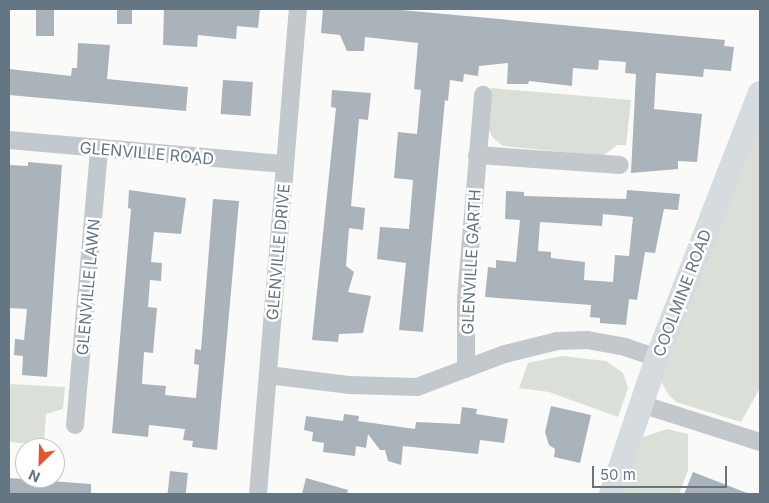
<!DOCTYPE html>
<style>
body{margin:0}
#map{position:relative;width:769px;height:503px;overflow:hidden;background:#fafaf8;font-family:Inter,sans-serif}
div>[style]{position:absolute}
.green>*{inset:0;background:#dadfd7}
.building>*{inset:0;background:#aab3b9;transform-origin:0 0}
.street>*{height:18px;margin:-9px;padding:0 9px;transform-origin:9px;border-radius:9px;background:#c3c8cc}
.secondary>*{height:24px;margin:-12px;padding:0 12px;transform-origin:12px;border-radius:12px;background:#d6dbdf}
span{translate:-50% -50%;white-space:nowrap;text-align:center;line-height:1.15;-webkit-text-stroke:5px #fff;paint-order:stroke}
.street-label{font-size:16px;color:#657683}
.frame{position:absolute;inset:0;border:10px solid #657683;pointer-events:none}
.north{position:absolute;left:15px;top:438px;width:50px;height:50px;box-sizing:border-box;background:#fff;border:1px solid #c1c8cd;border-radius:50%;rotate:204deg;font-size:14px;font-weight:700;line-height:20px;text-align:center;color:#657683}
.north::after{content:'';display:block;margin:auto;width:18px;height:22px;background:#e4572e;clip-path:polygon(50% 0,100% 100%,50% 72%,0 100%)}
.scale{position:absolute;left:592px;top:466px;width:135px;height:22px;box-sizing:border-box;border:2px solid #657683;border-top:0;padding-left:6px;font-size:15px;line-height:18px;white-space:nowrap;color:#657683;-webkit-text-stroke:4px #fff;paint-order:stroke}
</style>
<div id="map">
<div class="green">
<div style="clip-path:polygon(491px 88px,631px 100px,626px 145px,617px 145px,603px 156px,503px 146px,493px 138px,488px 128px)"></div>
<div style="clip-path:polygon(760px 120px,760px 388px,741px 422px,676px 402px,668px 394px,661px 381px)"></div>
<div style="clip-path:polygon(562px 356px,606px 361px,623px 373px,628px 388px,618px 417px,549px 392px,519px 388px,528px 363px)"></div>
<div style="clip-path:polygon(9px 384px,65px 387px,63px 409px,46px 414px,44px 445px,9px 442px)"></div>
<div style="clip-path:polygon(667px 429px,688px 434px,688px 470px,679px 494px,623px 494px,641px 438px)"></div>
</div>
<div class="building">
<div style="left:36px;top:9px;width:18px;height:27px"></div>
<div style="left:117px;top:9px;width:15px;height:15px"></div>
<div style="clip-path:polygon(164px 9px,260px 9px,258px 28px,237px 26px,236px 39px,198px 35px,197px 47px,163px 45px)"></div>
<div style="clip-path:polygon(323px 9px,390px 9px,725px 40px,724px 46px,734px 47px,731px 71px,704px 69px,703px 77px,656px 73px,654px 109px,702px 114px,697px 162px,678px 161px,678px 169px,631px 173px,636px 74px,625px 73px,626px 62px,599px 60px,598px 70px,573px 68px,572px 86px,529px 81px,528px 84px,507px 84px,508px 63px,479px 66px,478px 76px,464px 74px,463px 82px,450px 80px,448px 101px,445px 100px,423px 332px,399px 330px,406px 263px,377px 259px,380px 227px,409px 229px,413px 180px,394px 178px,398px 132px,417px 134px,421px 90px,414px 89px,418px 43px,365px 37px,364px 51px,347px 51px,340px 35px,321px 33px)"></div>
<div style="clip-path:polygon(78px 43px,110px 45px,107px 79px,188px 87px,186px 111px,9px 95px,9px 69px,71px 76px,72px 68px,77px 68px)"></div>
<div style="left:223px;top:80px;width:30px;height:34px;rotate:4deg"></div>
<div style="clip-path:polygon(332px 90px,371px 93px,368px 120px,359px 119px,351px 206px,365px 208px,363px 230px,349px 228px,346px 266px,354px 272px,348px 292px,371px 296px,363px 333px,339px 334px,338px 342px,312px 340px,336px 108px,331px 107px)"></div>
<div style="clip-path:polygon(28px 162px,62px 165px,47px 377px,22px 375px,23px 356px,14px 355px,15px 339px,24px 340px,27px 309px,9px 308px,9px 165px,28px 166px)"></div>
<div style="clip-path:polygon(129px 190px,186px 198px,181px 234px,154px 232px,151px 262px,162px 263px,161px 281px,150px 280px,148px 307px,157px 308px,153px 353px,144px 352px,142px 384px,166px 386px,165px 395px,196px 398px,199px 365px,194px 364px,195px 349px,201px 350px,213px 199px,239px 201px,217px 450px,192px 447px,193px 441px,183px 440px,185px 429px,149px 425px,148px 437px,112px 433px,131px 209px,128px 208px)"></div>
<div style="clip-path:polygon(evenodd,627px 190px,680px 194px,678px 210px,664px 209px,655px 253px,645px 252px,637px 300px,629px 299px,626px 325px,600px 323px,600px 318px,590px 317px,591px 305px,485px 297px,488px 267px,496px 268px,496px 260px,516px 262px,520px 220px,505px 219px,506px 191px,524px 192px,524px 196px,626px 199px,627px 190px,603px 214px,633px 217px,629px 256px,615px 255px,613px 282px,584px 280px,585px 262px,551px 258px,551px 252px,538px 251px,540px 222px,602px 226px,603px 214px)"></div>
<div style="clip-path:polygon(551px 406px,591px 415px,580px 463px,554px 457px,555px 449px,549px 445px,545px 432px)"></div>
<div style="clip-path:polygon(462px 407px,477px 409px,476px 414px,508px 419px,504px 443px,480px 440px,478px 454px,403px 446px,401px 465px,388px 461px,385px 450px,380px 450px,368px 434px,366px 448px,356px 446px,355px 456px,323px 452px,324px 443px,312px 441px,313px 432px,304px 430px,306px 416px,343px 421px,344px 414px,359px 416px,358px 421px,415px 429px,416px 422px,460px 424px)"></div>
<div style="left:170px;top:471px;width:18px;height:23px;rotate:6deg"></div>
<div style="clip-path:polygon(693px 472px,747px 493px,747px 494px,684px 494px)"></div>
<div style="clip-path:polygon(9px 478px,91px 484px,91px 494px,9px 494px)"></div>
<div style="clip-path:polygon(306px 478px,348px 490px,347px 494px,302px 494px)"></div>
</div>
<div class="street">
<div style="left:9px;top:140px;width:277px;rotate:5deg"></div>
<div style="left:477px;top:155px;width:143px;rotate:4deg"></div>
<div style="left:466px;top:369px;width:71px;rotate:-90deg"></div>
<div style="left:466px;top:298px;width:204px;rotate:-85.2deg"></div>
<div style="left:268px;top:375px;width:83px;rotate:7deg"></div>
<div style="left:350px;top:385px;width:67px;rotate:1.7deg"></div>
<div style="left:417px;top:387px;width:94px;rotate:-20.6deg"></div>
<div style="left:505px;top:354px;width:54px;rotate:-14deg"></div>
<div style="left:557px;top:341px;width:30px;rotate:-2deg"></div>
<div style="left:587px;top:340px;width:39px;rotate:10deg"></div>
<div style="left:625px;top:347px;width:34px;rotate:19deg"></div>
<div style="left:641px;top:404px;width:125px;rotate:17.7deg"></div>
<div style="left:75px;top:425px;width:277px;rotate:-85deg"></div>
<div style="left:258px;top:494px;width:487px;rotate:-85.3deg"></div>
</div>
<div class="secondary">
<div style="left:611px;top:494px;width:144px;rotate:-71.3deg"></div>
<div style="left:657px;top:358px;width:284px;rotate:-68.8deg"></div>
</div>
<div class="street-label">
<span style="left:147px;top:153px;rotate:5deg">GLENVILLE ROAD</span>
<span style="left:278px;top:252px;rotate:-85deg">GLENVILLE DRIVE</span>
<span style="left:471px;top:262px;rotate:-87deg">GLENVILLE GARTH</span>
<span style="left:88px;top:287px;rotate:-85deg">GLENVILLE LAWN</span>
<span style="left:682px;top:293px;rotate:-69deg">COOLMINE ROAD</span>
</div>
<div class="frame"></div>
<div class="north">N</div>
<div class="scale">50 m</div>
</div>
